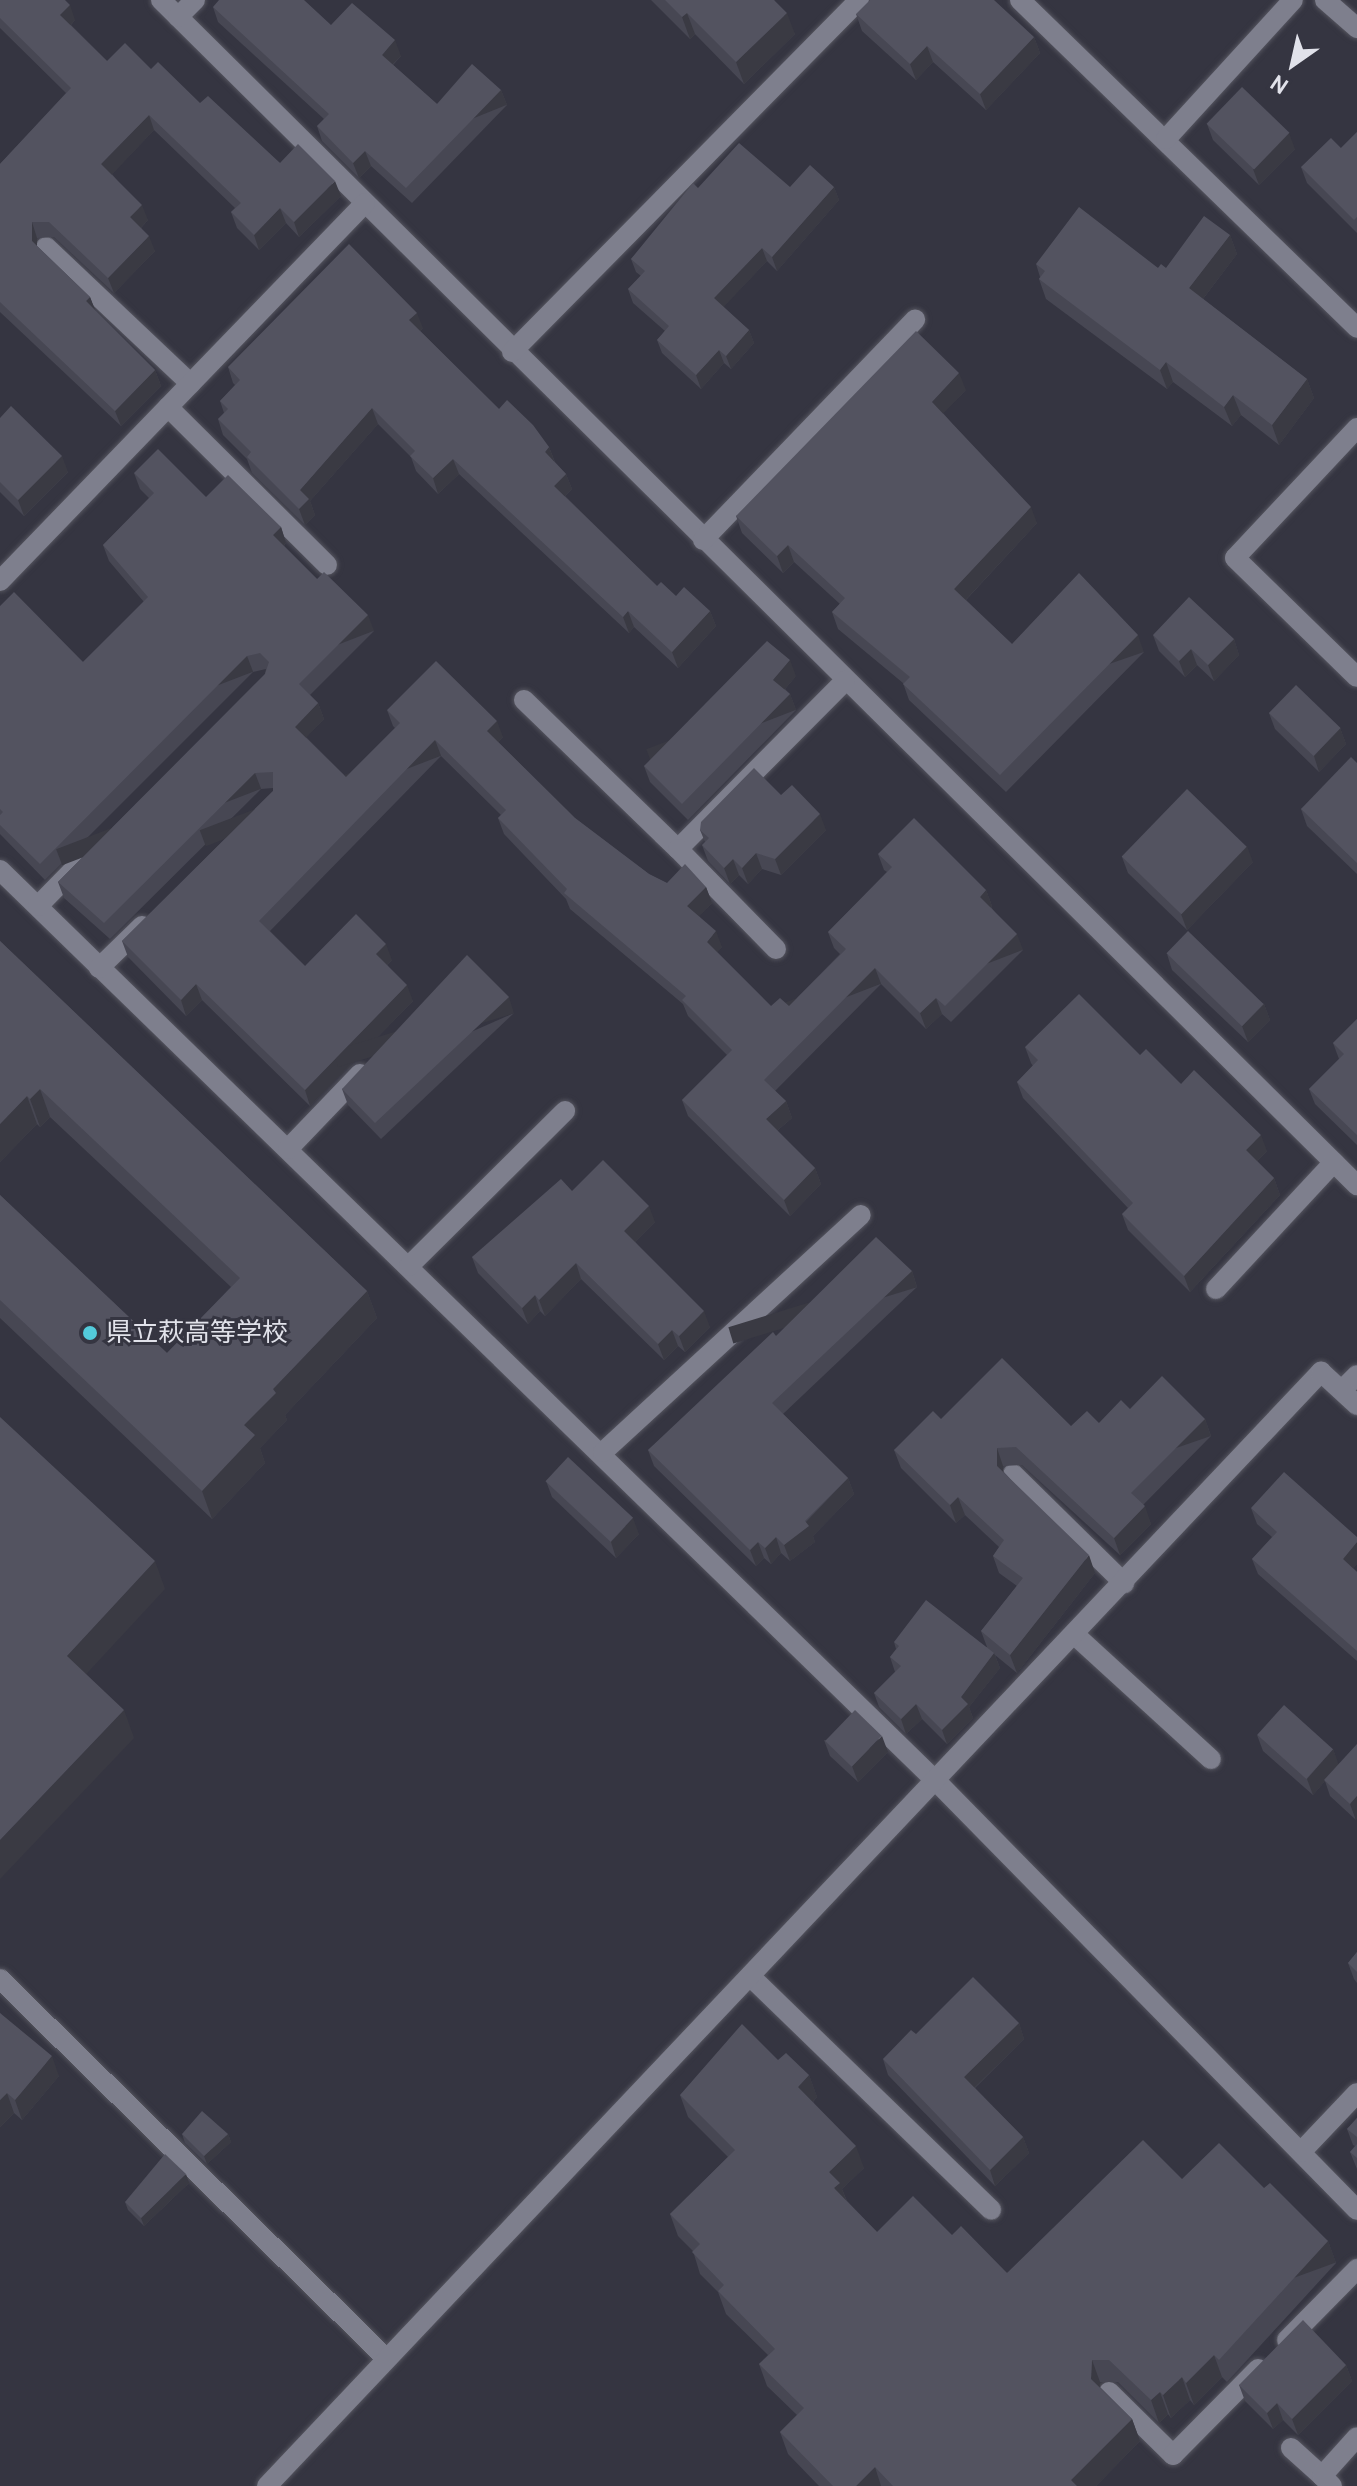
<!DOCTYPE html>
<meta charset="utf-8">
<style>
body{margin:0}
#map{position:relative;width:1357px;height:2486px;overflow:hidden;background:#353541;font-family:Cabin,"Noto Sans JP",sans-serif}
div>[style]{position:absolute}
.roads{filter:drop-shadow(0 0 2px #54545e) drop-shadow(0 0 2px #54545e)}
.minor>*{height:20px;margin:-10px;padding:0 10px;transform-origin:10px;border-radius:10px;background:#7e7f8d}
.wall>*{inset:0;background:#474753}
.shaded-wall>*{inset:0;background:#3a3a43;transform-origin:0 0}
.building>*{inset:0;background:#535360;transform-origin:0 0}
.dots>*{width:22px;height:22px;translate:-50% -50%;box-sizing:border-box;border:4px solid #353541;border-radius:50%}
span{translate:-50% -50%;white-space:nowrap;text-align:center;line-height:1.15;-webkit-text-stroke:6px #353541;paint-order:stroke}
.poi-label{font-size:26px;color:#e1e2ea}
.left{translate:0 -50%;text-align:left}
.north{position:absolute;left:1253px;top:24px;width:80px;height:80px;-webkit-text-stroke:6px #353541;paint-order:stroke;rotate:214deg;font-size:22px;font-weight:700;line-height:32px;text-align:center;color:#e1e2ea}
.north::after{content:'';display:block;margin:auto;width:28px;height:36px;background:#e1e2ea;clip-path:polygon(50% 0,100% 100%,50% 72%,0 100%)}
</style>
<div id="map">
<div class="roads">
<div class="minor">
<div style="left:161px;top:0;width:1684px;rotate:44.74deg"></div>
<div style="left:1020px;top:0;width:470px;rotate:44.2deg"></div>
<div style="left:1325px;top:0;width:43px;rotate:41.2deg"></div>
<div style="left:178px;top:17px;width:24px;rotate:-45deg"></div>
<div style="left:1166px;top:139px;width:188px;rotate:-47.6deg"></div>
<div style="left:46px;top:247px;width:199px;rotate:43.4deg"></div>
<div style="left:512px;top:352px;width:494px;rotate:-45.4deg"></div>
<div style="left:168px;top:407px;width:224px;rotate:44.8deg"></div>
<div style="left:1357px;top:428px;width:178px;rotate:133.2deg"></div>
<div style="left:1235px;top:558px;width:170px;rotate:44.3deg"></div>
<div style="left:703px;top:540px;width:306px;rotate:-46.1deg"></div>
<div style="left:0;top:581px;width:525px;rotate:-46deg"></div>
<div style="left:524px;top:700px;width:214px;rotate:44.1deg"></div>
<div style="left:678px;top:849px;width:237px;rotate:-45.2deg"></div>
<div style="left:678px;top:849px;width:140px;rotate:45.6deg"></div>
<div style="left:0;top:870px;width:1309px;rotate:44.23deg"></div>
<div style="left:938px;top:1783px;width:598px;rotate:45.54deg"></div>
<div style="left:38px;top:906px;width:56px;rotate:-45.7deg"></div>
<div style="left:99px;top:968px;width:60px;rotate:-44.3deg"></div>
<div style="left:288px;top:1149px;width:104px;rotate:-46.2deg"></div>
<div style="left:409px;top:1266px;width:220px;rotate:-44.8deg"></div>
<div style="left:1216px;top:1289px;width:173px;rotate:-47.1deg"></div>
<div style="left:1342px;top:1390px;width:21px;rotate:-45deg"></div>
<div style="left:603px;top:1452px;width:350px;rotate:-42.6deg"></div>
<div style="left:1013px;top:1474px;width:156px;rotate:44.5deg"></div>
<div style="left:1075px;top:1635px;width:184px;rotate:42.4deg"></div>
<div style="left:752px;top:1978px;width:333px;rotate:44.1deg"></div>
<div style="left:0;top:1979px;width:541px;rotate:44.48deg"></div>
<div style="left:1301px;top:2152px;width:81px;rotate:-46.5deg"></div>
<div style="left:1287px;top:2340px;width:100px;rotate:-45.4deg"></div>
<div style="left:1109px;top:2392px;width:90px;rotate:44.5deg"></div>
<div style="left:1173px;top:2455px;width:121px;rotate:-45.3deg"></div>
<div style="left:1291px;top:2448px;width:42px;rotate:42.1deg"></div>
<div style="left:267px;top:2486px;width:1534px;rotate:-46.59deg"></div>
<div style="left:1321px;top:1372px;width:49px;rotate:42.5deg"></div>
<div style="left:1332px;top:2486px;width:14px;rotate:-135deg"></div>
<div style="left:1322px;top:2476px;width:52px;rotate:-48.1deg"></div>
</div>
</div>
<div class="wall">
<div style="clip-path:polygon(0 0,75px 20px,71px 25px,107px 61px,151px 69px,280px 163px,341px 196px,299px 237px,286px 223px,259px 250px,237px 228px,231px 212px,235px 208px,154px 130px,112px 174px,148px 220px,141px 228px,155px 251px,114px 293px,54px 237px,37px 238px,37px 246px,90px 297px,95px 311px,155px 370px,161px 386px,121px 426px,0 312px,0 164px,66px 93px,0 28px)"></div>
<div style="clip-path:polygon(651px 0,774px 0,795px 34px,744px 84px,695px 34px,690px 39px)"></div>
<div style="clip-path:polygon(213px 7px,331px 25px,401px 56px,393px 65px,437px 104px,501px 90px,507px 105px,412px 203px,371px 166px,359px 178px,322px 141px,317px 126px,324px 119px,218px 22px)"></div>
<div style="clip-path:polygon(856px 14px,1034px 37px,1040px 53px,986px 110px,933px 62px,916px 80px,862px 31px)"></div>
<div style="clip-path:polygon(1207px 124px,1295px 149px,1259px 185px,1213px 140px)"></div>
<div style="clip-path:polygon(1357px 132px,1357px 233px,1307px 183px,1301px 167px,1341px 148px)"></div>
<div style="clip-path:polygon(834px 187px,839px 200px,777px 271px,767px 261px,723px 307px,749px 330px,754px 343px,731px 369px,724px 363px,701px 389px,662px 353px,657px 340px,665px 331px,633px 303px,628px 289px,641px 276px,636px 272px,631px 259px,698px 188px)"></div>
<div style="clip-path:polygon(1230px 235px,1237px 254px,1203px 299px,1307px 379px,1314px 398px,1279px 445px,1241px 415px,1232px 426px,1173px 382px,1167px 389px,1046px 299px,1039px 279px,1040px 277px,1036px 264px,1166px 268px)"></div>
<div style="clip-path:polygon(423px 328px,420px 331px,499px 409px,549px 447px,555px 462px,566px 474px,572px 489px,565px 496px,657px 586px,676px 596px,710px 611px,716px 626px,678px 668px,634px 627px,629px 633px,459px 474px,438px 494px,416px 471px,411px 457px,378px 424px,310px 501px,315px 515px,305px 525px,252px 473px,247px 459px,223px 435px,218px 419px,224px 413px,220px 401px,235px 385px,233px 383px,228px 367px)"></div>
<div style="clip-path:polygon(966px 390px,943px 413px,1037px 523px,966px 600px,1012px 644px,1144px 652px,1006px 792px,909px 700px,903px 683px,838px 629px,832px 612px,840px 604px,794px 562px,783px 573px,742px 533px,736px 516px)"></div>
<div style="clip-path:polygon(0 418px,68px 472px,24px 516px,0 492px)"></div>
<div style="clip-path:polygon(134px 473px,206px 497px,281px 527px,286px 543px,284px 546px,317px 579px,374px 631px,310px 695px,318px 703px,324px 719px,306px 737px,346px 777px,395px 728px,393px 726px,387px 710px,503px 737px,498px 742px,575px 818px,649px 874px,667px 883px,706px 887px,712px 903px,699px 916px,722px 947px,717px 952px,771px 1006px,789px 1006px,840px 954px,834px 948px,828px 932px,887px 872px,884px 870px,878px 854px,986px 890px,992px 906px,991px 907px,1023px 950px,951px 1022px,942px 1014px,926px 1029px,881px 984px,775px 1091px,786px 1101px,792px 1118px,777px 1131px,815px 1168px,821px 1184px,790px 1216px,688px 1116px,682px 1100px,727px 1055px,688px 1016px,683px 1004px,570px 909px,566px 899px,504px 834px,498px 818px,501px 815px,441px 756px,270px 931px,305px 966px,392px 960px,387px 965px,413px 1001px,310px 1106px,202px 1000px,186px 1016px,128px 957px,122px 941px,273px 791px,273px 788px,261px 789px,110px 939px,64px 898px,58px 882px,265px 674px,266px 669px,253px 672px,45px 880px,0 834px,0 606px,83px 662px,144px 602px,109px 561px,103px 545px,149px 498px,140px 489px)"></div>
<div style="clip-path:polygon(1153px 635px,1234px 639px,1239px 655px,1214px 681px,1197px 665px,1185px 677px,1159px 651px)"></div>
<div style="clip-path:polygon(796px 676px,785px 689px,790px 694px,796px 710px,688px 820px,650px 782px,644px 766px)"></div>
<div style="clip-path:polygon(1269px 713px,1340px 728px,1346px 744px,1319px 772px,1275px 729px)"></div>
<div style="clip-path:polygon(1357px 763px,1357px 874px,1307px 826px,1301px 809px)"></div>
<div style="clip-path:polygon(781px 795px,826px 830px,781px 875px,762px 869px,748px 884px,739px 875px,730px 884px,708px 861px,702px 845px,705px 842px,700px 830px)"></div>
<div style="clip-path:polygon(1122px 857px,1253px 862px,1187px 930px,1128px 873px)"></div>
<div style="clip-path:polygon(0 941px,367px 1291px,377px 1318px,285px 1415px,287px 1420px,260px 1448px,265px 1463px,212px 1519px,0 1318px,0 1195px,167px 1353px,231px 1287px,50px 1117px,40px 1127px,37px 1124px,0 1162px)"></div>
<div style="clip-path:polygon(1167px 954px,1264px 1004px,1270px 1020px,1248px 1042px,1172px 970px)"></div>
<div style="clip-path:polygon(514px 1013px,381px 1139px,348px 1105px,342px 1089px)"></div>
<div style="clip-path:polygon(1357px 1019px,1357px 1145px,1315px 1104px,1309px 1089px,1339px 1059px,1333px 1043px)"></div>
<div style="clip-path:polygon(1025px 1047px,1140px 1055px,1181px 1084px,1267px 1151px,1257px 1161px,1274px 1178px,1280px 1195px,1190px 1292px,1128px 1230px,1122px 1214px,1128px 1208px,1023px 1098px,1017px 1082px,1033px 1066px,1031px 1063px)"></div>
<div style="clip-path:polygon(572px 1191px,655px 1222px,635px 1242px,710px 1327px,685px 1352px,678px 1346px,664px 1360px,581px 1279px,545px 1316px,540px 1311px,528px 1324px,478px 1273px,472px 1257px)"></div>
<div style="clip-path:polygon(912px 1271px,917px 1287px,783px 1414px,848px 1478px,854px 1494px,813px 1536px,815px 1542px,790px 1561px,781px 1553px,771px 1564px,764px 1558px,756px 1566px,654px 1466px,648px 1450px,776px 1336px)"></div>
<div style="clip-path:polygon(1130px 1409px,1205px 1419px,1211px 1436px,1143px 1505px,1151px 1524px,1120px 1555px,1022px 1465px,1003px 1466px,1003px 1471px,1095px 1573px,1017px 1673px,995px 1655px,1000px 1668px,969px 1707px,973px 1718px,947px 1744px,922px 1719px,906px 1734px,879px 1707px,874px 1693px,895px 1672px,890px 1657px,896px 1649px,894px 1642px,987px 1647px,981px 1631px,1017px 1586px,999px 1573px,993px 1556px,999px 1547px,965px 1515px,956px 1523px,901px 1468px,894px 1450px,941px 1419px,1071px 1426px,1099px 1423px)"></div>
<div style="clip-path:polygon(546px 1481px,639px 1534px,616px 1558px,552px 1497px)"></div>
<div style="clip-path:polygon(1251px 1508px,1357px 1537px,1357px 1564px,1353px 1568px,1357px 1572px,1357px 1661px,1258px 1574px,1252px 1559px,1272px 1537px,1257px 1524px)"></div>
<div style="clip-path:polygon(1257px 1735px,1333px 1749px,1356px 1820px,1330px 1796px,1325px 1781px,1313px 1795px,1263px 1751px)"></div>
<div style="clip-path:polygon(824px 1740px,888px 1752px,858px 1782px,830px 1756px)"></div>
<div style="clip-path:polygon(1357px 1952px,1357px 1983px,1354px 1979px,1348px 1963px)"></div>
<div style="clip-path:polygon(0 2013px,59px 2076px,22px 2120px,14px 2113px,0 2127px)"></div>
<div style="clip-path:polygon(1019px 2023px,1024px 2039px,975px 2088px,1023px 2137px,1029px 2153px,995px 2186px,888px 2075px,883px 2059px,916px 2034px)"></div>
<div style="clip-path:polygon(778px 2060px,809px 2075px,817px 2097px,813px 2102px,864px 2168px,842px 2189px,847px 2201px,877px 2232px,952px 2235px,1007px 2273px,1182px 2179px,1264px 2188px,1328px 2241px,1336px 2263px,1227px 2382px,1222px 2377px,1194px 2405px,1190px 2400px,1171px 2418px,1168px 2414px,1159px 2423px,1118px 2382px,1100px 2382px,1100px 2387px,1132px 2419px,1140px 2441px,1096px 2486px,819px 2486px,788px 2454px,780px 2432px,797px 2415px,767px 2386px,759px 2364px,768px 2355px,726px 2314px,718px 2292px,700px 2274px,693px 2251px,678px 2236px,670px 2214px,728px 2157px,688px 2117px,680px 2095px)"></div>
<div style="clip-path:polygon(1357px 2118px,1357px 2169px,1350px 2152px,1355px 2146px,1353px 2145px,1347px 2129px)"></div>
<div style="clip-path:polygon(182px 2134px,228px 2134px,231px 2142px,207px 2164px,185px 2143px)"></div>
<div style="clip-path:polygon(189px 2183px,144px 2226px,128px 2210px,125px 2202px)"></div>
<div style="clip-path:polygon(1346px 2365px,1352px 2381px,1298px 2435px,1283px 2420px,1273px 2429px,1245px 2401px,1239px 2385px)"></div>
</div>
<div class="shaded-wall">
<div style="clip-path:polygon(70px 5px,75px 20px,66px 30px,60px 15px)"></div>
<div style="clip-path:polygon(687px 13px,695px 34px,690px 39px,682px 17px)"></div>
<div style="clip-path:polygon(787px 13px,795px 34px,744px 84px,736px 62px)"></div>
<div style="clip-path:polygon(1034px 37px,1040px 53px,986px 110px,980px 94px)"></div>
<div style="clip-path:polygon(395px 40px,401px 56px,387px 70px,382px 55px)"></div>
<div style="clip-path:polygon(927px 46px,933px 62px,916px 80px,910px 64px)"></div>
<div style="left:501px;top:90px;width:16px;height:136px;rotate:68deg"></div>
<div style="clip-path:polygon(149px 115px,154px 130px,107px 180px,101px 164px)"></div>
<div style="clip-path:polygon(1289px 133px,1295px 149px,1259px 185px,1253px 169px)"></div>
<div style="clip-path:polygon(365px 151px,371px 166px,359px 178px,353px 163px)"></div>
<div style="clip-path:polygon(335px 181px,341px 196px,299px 237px,294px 222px)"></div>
<div style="clip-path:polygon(834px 187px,839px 200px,777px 271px,772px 257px)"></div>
<div style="clip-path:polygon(142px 205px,148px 220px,136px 233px,130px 217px)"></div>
<div style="clip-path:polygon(280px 208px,286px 223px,259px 250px,254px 235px)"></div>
<div style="clip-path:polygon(32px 222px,37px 238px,37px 256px,32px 241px)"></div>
<div style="clip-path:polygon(1230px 235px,1237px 254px,1196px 308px,1189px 288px)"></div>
<div style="clip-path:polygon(149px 236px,155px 251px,114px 293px,108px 278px)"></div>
<div style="clip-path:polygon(762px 248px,767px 261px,719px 312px,714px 298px)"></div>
<div style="clip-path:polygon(90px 297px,96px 312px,86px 301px)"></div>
<div style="clip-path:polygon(417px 313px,423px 328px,415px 336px,409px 320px)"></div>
<div style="clip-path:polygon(749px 330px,754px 343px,731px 369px,726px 356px)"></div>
<div style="clip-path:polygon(719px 350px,724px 363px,701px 389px,696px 375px)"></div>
<div style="clip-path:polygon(1166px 362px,1173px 382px,1167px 389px,1160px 370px)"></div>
<div style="clip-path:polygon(155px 370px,161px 386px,121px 426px,115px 411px)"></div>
<div style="clip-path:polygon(959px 373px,966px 390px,938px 419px,932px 402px)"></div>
<div style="clip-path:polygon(1307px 379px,1314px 398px,1279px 445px,1272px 425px)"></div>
<div style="clip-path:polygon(1233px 395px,1241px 415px,1232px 426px,1224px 407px)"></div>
<div style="clip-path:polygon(372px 408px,378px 424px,310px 501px,315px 515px,305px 525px,299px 509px,300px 490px)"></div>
<div style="clip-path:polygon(549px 447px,555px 463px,545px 452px)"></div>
<div style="clip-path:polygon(62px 456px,68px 472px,24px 516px,18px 500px)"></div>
<div style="clip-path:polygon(453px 459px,459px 474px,438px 494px,433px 478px)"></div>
<div style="clip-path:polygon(566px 474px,572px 489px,560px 501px,554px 486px)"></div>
<div style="clip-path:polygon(1031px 507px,1037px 523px,960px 606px,954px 589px)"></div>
<div style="clip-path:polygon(281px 527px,286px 543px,279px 551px,273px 535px)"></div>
<div style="clip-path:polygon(788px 545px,794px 562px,783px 573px,777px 556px)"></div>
<div style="clip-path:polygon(628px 611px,634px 627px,629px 633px,623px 617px)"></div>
<div style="clip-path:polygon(710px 611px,716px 626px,678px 668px,672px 652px)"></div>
<div style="left:368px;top:615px;width:17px;height:98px;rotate:69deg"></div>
<div style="left:1138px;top:635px;width:18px;height:197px;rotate:71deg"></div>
<div style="clip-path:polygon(1234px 639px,1239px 655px,1214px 681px,1208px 665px)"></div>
<div style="clip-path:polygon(1191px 649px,1197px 665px,1185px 677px,1179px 661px)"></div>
<div style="left:247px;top:656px;width:17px;height:293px;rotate:69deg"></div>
<div style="clip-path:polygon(790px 660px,796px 676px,779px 696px,773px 680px)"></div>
<div style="left:790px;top:694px;width:17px;height:154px;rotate:69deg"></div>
<div style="clip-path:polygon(318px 703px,324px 719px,301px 743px,295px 727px)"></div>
<div style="clip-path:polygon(497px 721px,503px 737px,493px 747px,487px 731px)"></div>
<div style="clip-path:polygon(1340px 728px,1346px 744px,1319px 772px,1314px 756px)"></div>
<div style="left:435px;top:740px;width:17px;height:252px;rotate:69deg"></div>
<div style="left:255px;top:773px;width:17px;height:213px;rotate:69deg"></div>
<div style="clip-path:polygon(820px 814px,826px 830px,781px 875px,775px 859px)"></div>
<div style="clip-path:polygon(1247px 846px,1253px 862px,1187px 930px,1181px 914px)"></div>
<div style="clip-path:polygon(756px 853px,762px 869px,748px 884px,742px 868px)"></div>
<div style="clip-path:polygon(733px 859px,739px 875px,730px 884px,724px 868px)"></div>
<div style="clip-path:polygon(706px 887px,712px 903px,693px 923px,687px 906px)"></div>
<div style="clip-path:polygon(986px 890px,992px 906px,985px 913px,980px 897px)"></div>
<div style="clip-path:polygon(716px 931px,722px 947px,713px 958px,707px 942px)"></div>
<div style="left:1017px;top:934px;width:17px;height:102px;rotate:69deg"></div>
<div style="clip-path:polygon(386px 944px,392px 960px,382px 970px,376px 954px)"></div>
<div style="left:875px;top:968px;width:17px;height:158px;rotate:69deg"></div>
<div style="clip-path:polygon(196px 984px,202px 1000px,186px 1016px,181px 1000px)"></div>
<div style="clip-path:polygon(407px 985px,413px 1001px,310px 1106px,305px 1090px)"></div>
<div style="left:509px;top:997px;width:17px;height:184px;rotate:73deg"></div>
<div style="clip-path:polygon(936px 998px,942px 1014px,926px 1029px,920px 1013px)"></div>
<div style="clip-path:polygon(1264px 1004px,1270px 1020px,1248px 1042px,1242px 1026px)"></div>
<div style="clip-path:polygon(40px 1089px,50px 1117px,40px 1127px,30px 1099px)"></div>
<div style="clip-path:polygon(27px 1096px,37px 1124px,0 1162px,0 1124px)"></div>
<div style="clip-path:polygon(786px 1101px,792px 1118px,772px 1135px,766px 1119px)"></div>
<div style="clip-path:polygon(1261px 1135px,1267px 1151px,1252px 1166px,1246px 1150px)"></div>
<div style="clip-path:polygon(815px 1168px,821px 1184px,790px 1216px,784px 1200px)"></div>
<div style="clip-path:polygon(1274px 1178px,1280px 1195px,1190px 1292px,1184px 1276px)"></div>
<div style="clip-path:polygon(649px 1206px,655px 1222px,630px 1247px,624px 1231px)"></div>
<div style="clip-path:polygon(576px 1263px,581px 1279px,545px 1316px,539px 1300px)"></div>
<div style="left:912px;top:1271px;width:17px;height:192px;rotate:73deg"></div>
<div style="clip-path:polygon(367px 1291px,377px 1318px,285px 1415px,287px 1420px,260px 1448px,265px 1463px,212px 1519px,202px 1491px,244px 1425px,273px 1389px)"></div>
<div style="clip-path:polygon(535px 1295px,540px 1311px,528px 1324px,522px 1308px)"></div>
<div style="clip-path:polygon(704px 1311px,710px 1327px,685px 1352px,679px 1336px)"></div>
<div style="clip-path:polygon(672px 1330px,678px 1346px,664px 1360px,658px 1344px)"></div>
<div style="left:1205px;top:1419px;width:18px;height:105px;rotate:71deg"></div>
<div style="clip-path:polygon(997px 1448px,1003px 1466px,1004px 1483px,997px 1466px)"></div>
<div style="clip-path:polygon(848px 1478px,854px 1494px,813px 1536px,815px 1542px,790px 1561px,784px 1545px)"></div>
<div style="clip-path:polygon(958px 1497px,965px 1515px,956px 1523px,950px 1505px)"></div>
<div style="clip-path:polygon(1145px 1506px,1151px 1524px,1120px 1555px,1114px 1538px)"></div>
<div style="clip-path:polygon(633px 1518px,639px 1534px,616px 1558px,611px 1542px)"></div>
<div style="clip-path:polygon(776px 1537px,781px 1553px,771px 1564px,765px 1548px)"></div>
<div style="clip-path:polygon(758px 1542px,764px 1558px,756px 1566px,750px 1550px)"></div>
<div style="clip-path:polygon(1357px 1542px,1357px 1564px,1348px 1574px,1343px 1559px)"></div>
<div style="clip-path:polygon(1089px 1555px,1095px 1573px,1017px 1673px,1010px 1655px)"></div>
<div style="clip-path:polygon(155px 1561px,165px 1589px,77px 1684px,67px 1656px)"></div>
<div style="clip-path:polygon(994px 1653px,1000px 1668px,969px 1707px,973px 1718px,947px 1744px,942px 1730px,961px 1697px)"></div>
<div style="clip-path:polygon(916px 1704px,922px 1719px,906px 1734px,901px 1719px)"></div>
<div style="clip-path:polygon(124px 1710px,134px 1738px,0 1879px,0 1840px)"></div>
<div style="clip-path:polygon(882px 1736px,888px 1752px,858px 1782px,852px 1766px)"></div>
<div style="clip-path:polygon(1333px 1749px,1339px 1765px,1313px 1795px,1307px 1779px)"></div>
<div style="clip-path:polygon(1357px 1796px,1357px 1819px,1356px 1820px,1350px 1804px)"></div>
<div style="clip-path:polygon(1019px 2023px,1024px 2039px,969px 2093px,964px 2077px)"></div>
<div style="clip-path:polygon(52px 2056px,59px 2076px,22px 2120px,15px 2100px)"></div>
<div style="clip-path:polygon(809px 2075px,817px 2097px,806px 2109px,798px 2087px)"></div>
<div style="clip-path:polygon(7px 2093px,14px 2113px,0 2127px,0 2100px)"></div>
<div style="clip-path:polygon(228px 2134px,231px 2142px,207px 2164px,204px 2156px)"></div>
<div style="clip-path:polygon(1023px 2137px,1029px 2153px,995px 2186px,990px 2170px)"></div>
<div style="clip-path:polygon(856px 2146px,864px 2168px,842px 2189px,848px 2205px,842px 2211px,829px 2172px)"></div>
<div style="clip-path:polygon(186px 2174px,189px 2183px,144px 2226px,141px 2218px)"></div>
<div style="left:1328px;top:2241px;width:23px;height:161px;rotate:70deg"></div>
<div style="clip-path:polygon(1214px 2355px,1222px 2377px,1194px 2405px,1186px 2383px)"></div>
<div style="clip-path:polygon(1092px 2360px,1100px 2382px,1099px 2401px,1091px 2379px)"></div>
<div style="clip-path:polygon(1346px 2365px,1352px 2381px,1298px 2435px,1292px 2419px)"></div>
<div style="clip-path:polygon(1182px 2377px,1190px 2400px,1171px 2418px,1163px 2395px)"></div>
<div style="clip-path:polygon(1160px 2392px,1168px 2414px,1159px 2423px,1151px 2400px)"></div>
<div style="clip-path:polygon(1277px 2403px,1283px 2420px,1273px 2429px,1267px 2413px)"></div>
<div style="clip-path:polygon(1132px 2419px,1140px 2441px,1096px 2486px,1074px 2486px,1071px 2480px)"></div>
<div style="clip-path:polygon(875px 2467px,881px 2486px,856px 2486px)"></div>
</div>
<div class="building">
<div style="clip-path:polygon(0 0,65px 0,70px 5px,60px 15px,107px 61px,125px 43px,151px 69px,158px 62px,200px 103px,208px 96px,280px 163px,298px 144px,335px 181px,294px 222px,280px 208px,254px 235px,231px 212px,241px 203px,149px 115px,101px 164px,142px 205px,130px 217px,149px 236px,108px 278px,49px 222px,32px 222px,32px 241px,90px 297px,86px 301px,155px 370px,115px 411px,0 302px,0 164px,71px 88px,0 18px)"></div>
<div style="clip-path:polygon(219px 0,304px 0,331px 25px,352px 3px,395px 40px,382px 55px,437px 104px,472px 64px,501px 90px,406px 188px,365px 151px,353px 163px,317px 126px,329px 114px,213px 7px)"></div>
<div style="clip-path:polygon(665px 0,774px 0,787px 13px,736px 62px,687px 13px,682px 17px)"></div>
<div style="clip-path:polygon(870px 0,994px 0,1034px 37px,980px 94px,927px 46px,910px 64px,856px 14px)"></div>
<div style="left:1242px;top:87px;width:66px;height:51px;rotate:44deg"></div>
<div style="clip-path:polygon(1357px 132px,1357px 217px,1354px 220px,1301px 167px,1331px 138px,1341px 148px)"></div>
<div style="clip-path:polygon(739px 143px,790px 187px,810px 165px,834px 187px,772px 257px,762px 248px,714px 298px,749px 330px,726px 356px,719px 350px,696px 375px,657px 340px,669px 326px,628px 289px,645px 271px,631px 259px,693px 183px,698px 188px)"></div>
<div style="clip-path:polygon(1079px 207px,1158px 268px,1161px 264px,1166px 268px,1204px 216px,1230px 235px,1189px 288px,1307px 379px,1272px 425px,1233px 395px,1224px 407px,1166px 362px,1160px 370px,1039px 279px,1045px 271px,1036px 264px)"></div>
<div style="clip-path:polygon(349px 244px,417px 313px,409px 320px,499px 409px,507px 400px,533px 425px,549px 447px,545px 452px,566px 474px,554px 486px,657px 586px,661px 582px,676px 596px,684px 587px,710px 611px,672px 652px,628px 611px,623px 617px,453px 459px,433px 478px,410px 456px,415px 451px,372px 408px,300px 490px,309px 499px,299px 509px,247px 457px,251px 452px,218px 419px,228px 409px,220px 401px,240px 380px,228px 367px)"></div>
<div style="clip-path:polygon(916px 331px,959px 373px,932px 402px,1031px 507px,954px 589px,1012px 644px,1079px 573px,1138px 635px,1000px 775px,903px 684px,910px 677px,832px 612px,845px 598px,788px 545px,777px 556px,736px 516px)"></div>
<div style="clip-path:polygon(11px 406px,62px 456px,18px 500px,0 482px,0 418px)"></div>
<div style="clip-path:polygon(158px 449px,206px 497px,228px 475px,281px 527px,273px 535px,317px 579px,324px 572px,368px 615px,299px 684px,318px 703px,295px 727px,346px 777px,400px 723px,387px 710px,436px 661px,497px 721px,487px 731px,575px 818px,649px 874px,667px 883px,685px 864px,706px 887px,687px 906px,716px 931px,707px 942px,771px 1006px,780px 998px,789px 1006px,846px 949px,828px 932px,892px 867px,878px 854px,914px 818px,986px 890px,980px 897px,1017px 934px,945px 1006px,936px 998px,920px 1013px,875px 968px,764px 1080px,786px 1101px,766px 1119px,815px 1168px,784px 1200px,682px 1100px,732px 1050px,682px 1000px,686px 996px,564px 893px,567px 889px,498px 818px,506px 810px,435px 740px,259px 921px,305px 966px,356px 914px,386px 944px,376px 954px,407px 985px,305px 1090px,196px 984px,181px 1000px,122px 941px,273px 791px,273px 772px,255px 773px,104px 923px,58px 882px,265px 674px,269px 662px,260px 653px,247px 656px,40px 864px,0 825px,0 815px,3px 812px,0 809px,0 606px,14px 592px,83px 662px,148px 597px,103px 545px,154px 493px,134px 473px)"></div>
<div style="clip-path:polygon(1189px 597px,1234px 639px,1208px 665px,1191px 649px,1179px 661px,1153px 635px)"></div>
<div style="clip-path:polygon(767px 641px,790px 660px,773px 680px,790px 694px,682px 804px,644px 766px)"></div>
<div style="left:1296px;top:685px;width:62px;height:39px;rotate:44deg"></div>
<div style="clip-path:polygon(1351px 757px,1357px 763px,1357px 863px,1301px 809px)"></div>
<div style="clip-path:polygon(754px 768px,781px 795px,792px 785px,820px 814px,775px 859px,756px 853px,742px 868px,733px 859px,724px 868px,702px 845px,709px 838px,700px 830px,701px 822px)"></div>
<div style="left:1187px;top:789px;width:83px;height:94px;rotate:44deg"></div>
<div style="left:1188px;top:931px;width:105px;height:31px;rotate:44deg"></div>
<div style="clip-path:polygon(0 941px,367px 1291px,273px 1389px,276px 1393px,244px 1425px,255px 1435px,202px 1491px,0 1300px,0 1195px,167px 1353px,240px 1278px,40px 1089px,30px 1099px,27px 1096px,0 1124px)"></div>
<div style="clip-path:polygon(467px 955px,509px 997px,375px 1123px,342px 1089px)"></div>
<div style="clip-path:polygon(1079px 994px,1140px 1055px,1146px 1049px,1181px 1084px,1194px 1070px,1261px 1135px,1246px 1150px,1274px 1178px,1184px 1276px,1122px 1214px,1133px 1203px,1017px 1082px,1038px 1060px,1025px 1047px)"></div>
<div style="clip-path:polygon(1357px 1019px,1357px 1135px,1309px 1089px,1344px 1054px,1333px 1043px)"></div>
<div style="clip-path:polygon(603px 1160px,649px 1206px,624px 1231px,704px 1311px,679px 1336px,672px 1330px,658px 1344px,576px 1263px,539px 1300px,535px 1295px,522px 1308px,472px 1257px,561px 1179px,572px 1191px)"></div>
<div style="clip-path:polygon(876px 1237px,912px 1271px,772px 1403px,848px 1478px,805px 1521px,809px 1526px,784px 1545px,776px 1537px,765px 1548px,758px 1542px,750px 1550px,648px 1450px,773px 1332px,776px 1336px)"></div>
<div style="clip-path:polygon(1002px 1358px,1071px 1426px,1087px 1411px,1099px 1423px,1121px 1400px,1130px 1409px,1162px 1376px,1205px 1419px,1131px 1493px,1145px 1506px,1114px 1538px,1016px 1447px,997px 1448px,997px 1466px,1089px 1555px,1010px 1655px,981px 1631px,1023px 1578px,993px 1556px,1004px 1540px,958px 1497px,950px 1505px,894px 1450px,933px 1411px,941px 1419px)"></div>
<div style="clip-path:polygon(0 1417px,155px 1561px,67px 1656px,124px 1710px,0 1840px)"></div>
<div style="left:568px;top:1457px;width:89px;height:33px;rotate:43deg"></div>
<div style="clip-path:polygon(1284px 1472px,1357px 1537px,1357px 1542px,1343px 1559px,1357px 1572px,1357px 1651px,1252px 1559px,1277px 1532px,1251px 1508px)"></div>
<div style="clip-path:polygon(926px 1600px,994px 1653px,961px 1697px,968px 1704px,942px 1730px,916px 1704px,901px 1719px,874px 1693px,901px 1666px,890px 1657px,899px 1646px,894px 1642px)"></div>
<div style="left:1284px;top:1705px;width:66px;height:40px;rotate:42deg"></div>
<div style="left:855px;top:1710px;width:37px;height:43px;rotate:44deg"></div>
<div style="clip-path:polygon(1357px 1744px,1357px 1796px,1350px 1804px,1324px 1780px)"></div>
<div style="clip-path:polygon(1357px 1952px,1357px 1972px,1348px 1963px)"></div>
<div style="clip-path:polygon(973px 1977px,1019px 2023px,964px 2077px,1023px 2137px,990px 2170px,883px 2059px,911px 2030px,916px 2034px)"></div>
<div style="clip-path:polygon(0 2013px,52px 2056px,15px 2100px,7px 2093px,0 2100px)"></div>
<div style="clip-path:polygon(742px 2024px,778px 2060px,786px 2053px,809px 2075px,798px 2087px,856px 2146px,829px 2172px,840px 2183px,834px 2188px,877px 2232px,913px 2196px,952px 2235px,961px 2226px,1007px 2273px,1143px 2140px,1182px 2179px,1219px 2143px,1264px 2188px,1270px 2183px,1328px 2241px,1219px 2360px,1214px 2355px,1186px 2383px,1182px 2377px,1163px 2395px,1160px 2392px,1151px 2400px,1109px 2360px,1092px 2360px,1091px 2379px,1132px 2419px,1071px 2480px,1077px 2486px,893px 2486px,875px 2467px,856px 2486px,833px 2486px,780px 2432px,804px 2408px,759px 2364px,775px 2349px,718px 2291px,724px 2285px,692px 2252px,700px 2244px,670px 2214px,735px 2150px,680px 2095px)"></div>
<div style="clip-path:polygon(202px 2111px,228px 2134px,204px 2156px,182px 2134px)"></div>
<div style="clip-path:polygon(1357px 2118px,1357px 2137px,1347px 2129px)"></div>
<div style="clip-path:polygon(1357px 2144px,1357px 2158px,1350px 2152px)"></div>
<div style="clip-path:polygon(165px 2154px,186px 2174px,141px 2218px,125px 2202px)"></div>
<div style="clip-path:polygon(1303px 2320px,1346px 2365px,1292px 2419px,1277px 2403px,1267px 2413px,1239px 2385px)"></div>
</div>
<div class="dots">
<div style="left:90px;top:1333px;background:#53cbdb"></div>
</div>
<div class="poi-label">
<span class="left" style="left:106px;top:1333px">県立萩高等学校</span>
</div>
<div class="north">N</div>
</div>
